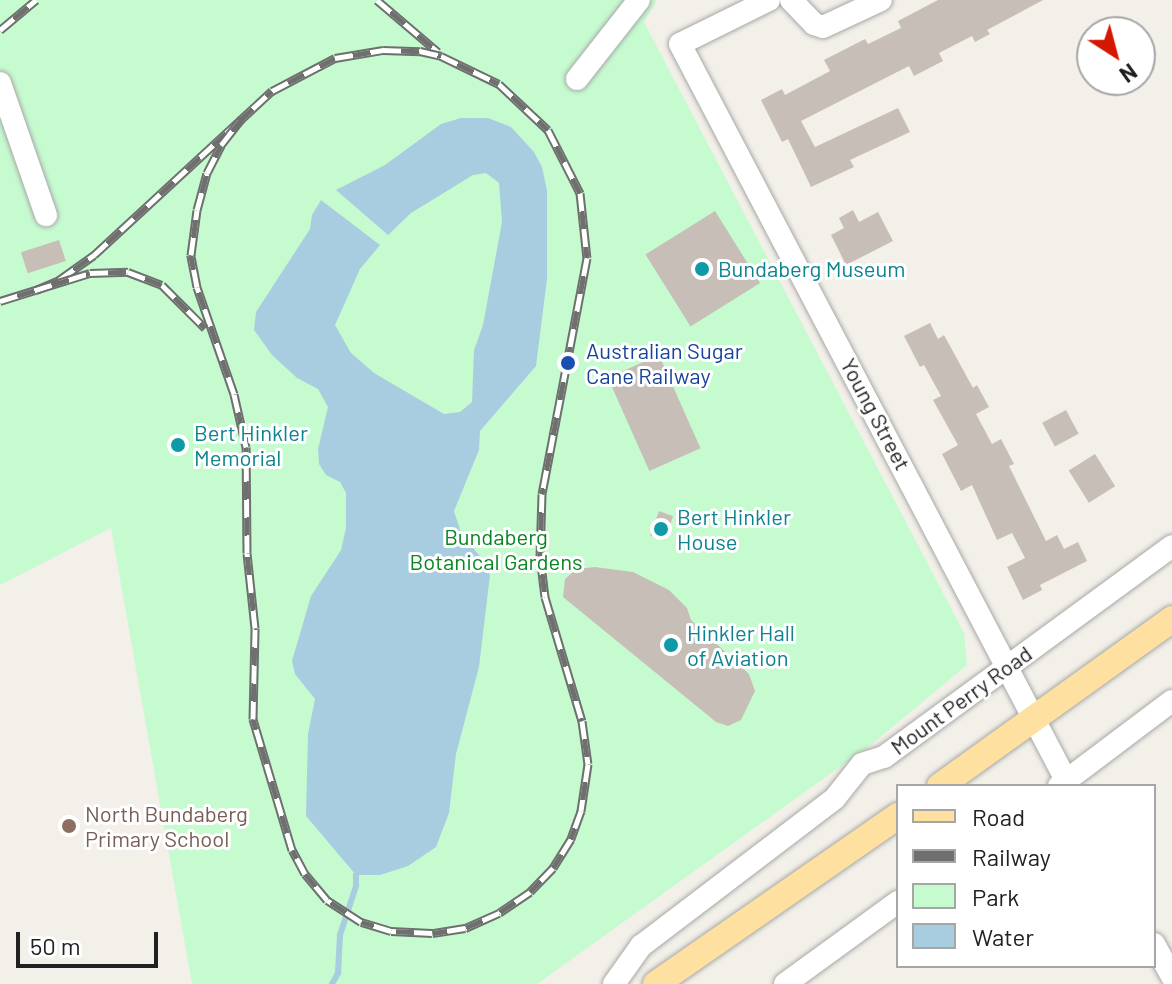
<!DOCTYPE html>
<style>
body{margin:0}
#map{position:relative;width:1172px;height:984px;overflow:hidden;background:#f2f0e8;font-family:Barlow,sans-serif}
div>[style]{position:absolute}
.park>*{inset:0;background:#c6fbd0}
.water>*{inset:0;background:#a8cde0}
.stream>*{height:6px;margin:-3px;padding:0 3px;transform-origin:3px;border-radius:3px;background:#a8cde0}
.building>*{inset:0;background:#c7bfb7;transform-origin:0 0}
.roads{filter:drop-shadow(0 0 2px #a8a8a8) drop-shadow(0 0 2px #a8a8a8)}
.minor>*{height:22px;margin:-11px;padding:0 11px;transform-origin:11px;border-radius:11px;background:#fff}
.major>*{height:26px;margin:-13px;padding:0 13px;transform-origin:13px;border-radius:13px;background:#fee0a1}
.rail>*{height:9px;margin-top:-4.5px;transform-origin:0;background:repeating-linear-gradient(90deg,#fff 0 18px,#6f6f6f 0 36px);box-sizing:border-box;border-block:2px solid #6f6f6f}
.dots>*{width:22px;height:22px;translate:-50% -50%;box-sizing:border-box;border:4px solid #fff;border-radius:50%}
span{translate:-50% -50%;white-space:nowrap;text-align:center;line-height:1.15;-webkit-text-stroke:6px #fff;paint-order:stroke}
.culture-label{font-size:22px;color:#0d838f}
.left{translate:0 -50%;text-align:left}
.transit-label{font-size:22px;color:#164399}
.street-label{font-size:22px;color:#212121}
.park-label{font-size:22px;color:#098621}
.education-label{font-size:22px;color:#785e54}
.legend{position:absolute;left:896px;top:784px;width:260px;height:184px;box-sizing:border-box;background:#fff;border:2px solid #a6a6a6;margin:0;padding:10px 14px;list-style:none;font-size:24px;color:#212121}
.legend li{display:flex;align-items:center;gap:16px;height:40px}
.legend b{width:40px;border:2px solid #a6a6a6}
.north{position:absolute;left:1076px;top:16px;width:80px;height:80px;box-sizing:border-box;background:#fff;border:2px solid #a6a6a6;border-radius:50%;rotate:144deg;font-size:22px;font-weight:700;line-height:32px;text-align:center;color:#212121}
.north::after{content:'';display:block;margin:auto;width:28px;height:36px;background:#d31700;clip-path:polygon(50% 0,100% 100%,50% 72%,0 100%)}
.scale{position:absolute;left:16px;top:932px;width:142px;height:36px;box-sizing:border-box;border:4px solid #212121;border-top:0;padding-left:10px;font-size:24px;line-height:28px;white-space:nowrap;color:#212121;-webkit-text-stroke:6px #fff;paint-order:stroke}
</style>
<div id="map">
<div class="park">
<div style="clip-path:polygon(0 0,657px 0,644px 22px,964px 633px,967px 665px,872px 744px,537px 984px,192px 984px,111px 528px,0 585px)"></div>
</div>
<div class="water">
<div style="clip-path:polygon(461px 118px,488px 118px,511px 127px,534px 152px,542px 167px,547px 190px,547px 279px,536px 366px,480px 431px,479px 450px,454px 511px,462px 536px,481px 557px,490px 575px,479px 667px,456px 754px,449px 813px,436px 847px,408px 866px,380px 875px,356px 875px,306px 816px,308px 734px,315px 699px,295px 674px,292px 661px,311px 596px,341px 550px,346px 528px,346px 493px,340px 482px,326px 475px,319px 464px,318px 449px,328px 407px,318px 389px,297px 378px,272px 355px,254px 330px,256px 312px,310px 229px,312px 215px,321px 200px,380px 245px,360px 269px,335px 325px,351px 353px,374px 373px,444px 414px,460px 412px,472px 402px,474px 350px,483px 325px,502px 222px,499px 183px,486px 173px,473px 175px,411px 213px,388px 235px,336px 190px,385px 165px,441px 124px)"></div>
</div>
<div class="stream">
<div style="left:332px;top:984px;width:13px;rotate:-61deg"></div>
<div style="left:338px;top:973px;width:38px;rotate:-87deg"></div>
<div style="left:340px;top:935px;width:52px;rotate:-71.9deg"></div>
<div style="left:356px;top:886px;width:11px;rotate:-90deg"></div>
</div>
<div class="building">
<div style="clip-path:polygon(938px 0,1043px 0,987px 30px,990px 34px,975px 42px,972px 36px,939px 53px,943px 61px,914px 76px,909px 66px,801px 121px,815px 147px,898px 108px,910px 132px,850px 160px,854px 167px,811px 187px,788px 139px,782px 142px,761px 100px,782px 89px,785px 95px,830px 71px,824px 60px,865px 39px,868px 44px,901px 28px,898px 21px)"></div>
<div style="clip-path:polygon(853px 210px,859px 222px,878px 212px,893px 241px,846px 265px,831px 235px,844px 228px,839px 218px)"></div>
<div style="left:715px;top:211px;width:85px;height:82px;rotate:58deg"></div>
<div style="left:59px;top:240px;width:22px;height:40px;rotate:72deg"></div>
<div style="clip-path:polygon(930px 323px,938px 339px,944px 335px,973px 388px,977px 385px,989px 407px,976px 414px,992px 444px,1001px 439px,1014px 464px,1009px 466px,1046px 541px,1057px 535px,1064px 549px,1078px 542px,1087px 561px,1040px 585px,1042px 590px,1023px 600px,1007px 567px,1025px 558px,1012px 533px,997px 540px,972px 485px,961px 491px,942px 454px,958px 445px,933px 400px,941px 396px,924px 365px,920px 367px,904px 336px)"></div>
<div style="left:659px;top:355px;width:102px;height:56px;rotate:66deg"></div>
<div style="left:1066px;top:410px;width:27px;height:27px;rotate:62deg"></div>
<div style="left:1095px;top:454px;width:38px;height:31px;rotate:58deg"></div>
<div style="left:659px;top:511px;width:15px;height:26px;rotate:20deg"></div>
<div style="clip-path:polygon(595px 567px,633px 572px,669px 590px,687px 608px,691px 620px,749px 674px,755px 691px,741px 720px,728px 726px,716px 722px,563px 597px,565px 579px,576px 569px)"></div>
</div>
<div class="roads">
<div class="minor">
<div style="left:769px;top:0;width:99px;rotate:153.7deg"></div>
<div style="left:680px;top:44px;width:838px;rotate:62.33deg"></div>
<div style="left:791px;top:0;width:33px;rotate:46deg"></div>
<div style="left:814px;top:24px;width:9px;rotate:18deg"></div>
<div style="left:823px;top:27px;width:64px;rotate:-25deg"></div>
<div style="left:577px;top:79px;width:100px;rotate:-51.9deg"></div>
<div style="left:0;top:83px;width:140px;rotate:70.8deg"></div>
<div style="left:1059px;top:786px;width:141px;rotate:-37deg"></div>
<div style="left:1154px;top:944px;width:38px;rotate:61deg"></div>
<div style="left:614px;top:984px;width:47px;rotate:-54.6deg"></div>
<div style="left:641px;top:946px;width:244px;rotate:-37.3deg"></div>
<div style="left:835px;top:798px;width:43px;rotate:-51.5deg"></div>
<div style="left:862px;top:764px;width:23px;rotate:-18deg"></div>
<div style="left:884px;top:757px;width:357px;rotate:-36.2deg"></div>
<div style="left:785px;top:984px;width:140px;rotate:-36deg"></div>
</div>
<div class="major">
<div style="left:940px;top:786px;width:286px;rotate:-35.7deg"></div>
<div style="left:656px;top:984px;width:295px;rotate:-34.8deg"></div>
</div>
</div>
<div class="rail">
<div style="left:377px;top:0;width:80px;rotate:40.4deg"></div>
<div style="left:0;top:30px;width:47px;rotate:-39.8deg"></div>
<div style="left:36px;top:290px;width:25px;rotate:-23deg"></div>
<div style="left:59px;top:280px;width:43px;rotate:-35.5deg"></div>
<div style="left:94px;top:255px;width:242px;rotate:-42.7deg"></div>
<div style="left:272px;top:91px;width:71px;rotate:-27.6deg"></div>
<div style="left:335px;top:58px;width:49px;rotate:-9.5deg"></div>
<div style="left:383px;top:50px;width:37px;rotate:2deg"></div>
<div style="left:420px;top:51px;width:22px;rotate:13deg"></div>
<div style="left:441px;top:56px;width:64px;rotate:25.8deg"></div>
<div style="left:499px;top:84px;width:67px;rotate:43.2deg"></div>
<div style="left:548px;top:130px;width:71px;rotate:63.1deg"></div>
<div style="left:580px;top:193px;width:65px;rotate:83.9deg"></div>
<div style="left:587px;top:258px;width:240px;rotate:100.8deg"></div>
<div style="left:542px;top:494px;width:62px;rotate:91.8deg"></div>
<div style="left:540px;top:556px;width:41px;rotate:83deg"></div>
<div style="left:545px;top:597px;width:129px;rotate:73.4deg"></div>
<div style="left:582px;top:721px;width:43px;rotate:82.1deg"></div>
<div style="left:588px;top:764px;width:48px;rotate:98.5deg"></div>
<div style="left:581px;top:811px;width:30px;rotate:110deg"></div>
<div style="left:571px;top:839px;width:34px;rotate:122deg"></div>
<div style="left:553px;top:868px;width:33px;rotate:134deg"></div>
<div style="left:530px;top:892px;width:37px;rotate:146deg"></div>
<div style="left:499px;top:913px;width:37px;rotate:156deg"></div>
<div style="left:465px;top:928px;width:33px;rotate:171deg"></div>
<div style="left:432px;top:933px;width:41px;rotate:-177.2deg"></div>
<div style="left:391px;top:931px;width:31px;rotate:-163deg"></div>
<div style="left:361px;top:922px;width:40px;rotate:-147.1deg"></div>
<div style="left:327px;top:900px;width:34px;rotate:-130deg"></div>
<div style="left:305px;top:874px;width:27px;rotate:-118deg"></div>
<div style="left:292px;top:850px;width:137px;rotate:-106.6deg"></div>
<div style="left:253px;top:719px;width:91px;rotate:-88.7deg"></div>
<div style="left:255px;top:628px;width:75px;rotate:-96.1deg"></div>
<div style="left:247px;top:553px;width:106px;rotate:-90.5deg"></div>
<div style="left:246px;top:447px;width:54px;rotate:-102.8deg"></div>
<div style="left:234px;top:394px;width:113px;rotate:-109.1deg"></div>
<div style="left:197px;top:287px;width:33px;rotate:-101deg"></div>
<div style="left:191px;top:255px;width:45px;rotate:-82.4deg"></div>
<div style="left:197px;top:210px;width:38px;rotate:-75deg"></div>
<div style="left:207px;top:173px;width:31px;rotate:-63deg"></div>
<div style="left:221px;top:145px;width:34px;rotate:-52deg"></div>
<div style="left:0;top:301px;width:94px;rotate:-17.3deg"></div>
<div style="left:90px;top:273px;width:38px;rotate:-2deg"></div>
<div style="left:128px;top:272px;width:36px;rotate:21deg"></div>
<div style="left:162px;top:285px;width:61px;rotate:45deg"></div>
</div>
<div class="dots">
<div style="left:702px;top:269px;background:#0f9aa8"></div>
<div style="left:568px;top:363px;background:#1a4fb4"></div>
<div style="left:178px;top:445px;background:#0f9aa8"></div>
<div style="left:661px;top:529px;background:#0f9aa8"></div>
<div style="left:671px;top:645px;background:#0f9aa8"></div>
<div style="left:69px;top:826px;background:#8d6e63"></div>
</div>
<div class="culture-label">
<span class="left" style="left:718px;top:269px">Bundaberg Museum</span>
<span class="left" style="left:194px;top:445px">Bert Hinkler<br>Memorial</span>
<span class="left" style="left:677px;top:529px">Bert Hinkler<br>House</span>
<span class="left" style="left:687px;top:645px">Hinkler Hall<br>of Aviation</span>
</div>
<div class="transit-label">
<span class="left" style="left:586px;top:363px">Australian Sugar<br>Cane Railway</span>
</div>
<div class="street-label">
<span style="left:876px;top:414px;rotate:62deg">Young Street</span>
<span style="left:961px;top:700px;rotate:-36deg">Mount Perry Road</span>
</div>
<div class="park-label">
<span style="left:496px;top:549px">Bundaberg<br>Botanical Gardens</span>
</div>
<div class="education-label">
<span class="left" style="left:85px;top:826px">North Bundaberg<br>Primary School</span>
</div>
<ul class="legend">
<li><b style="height:10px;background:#fee0a1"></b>Road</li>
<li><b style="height:10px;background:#6f6f6f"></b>Railway</li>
<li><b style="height:22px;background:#c6fbd0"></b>Park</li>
<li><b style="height:22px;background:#a8cde0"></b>Water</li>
</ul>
<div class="north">N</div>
<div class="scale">50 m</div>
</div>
